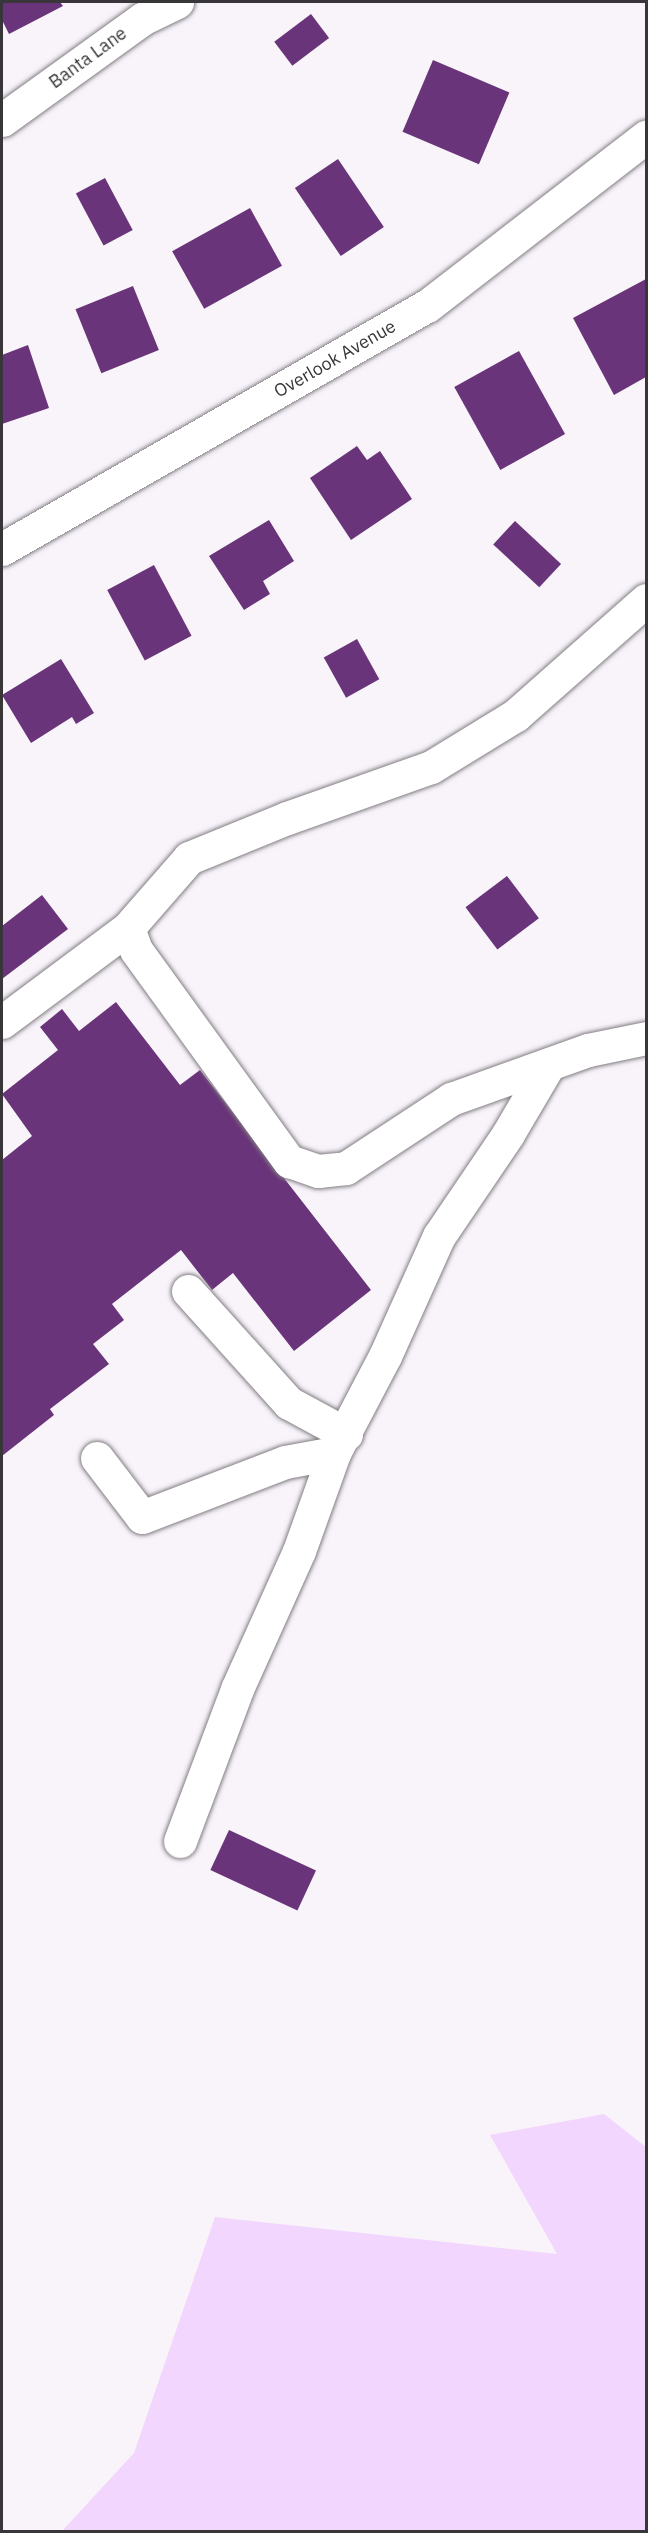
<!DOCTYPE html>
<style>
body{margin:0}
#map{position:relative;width:648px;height:2533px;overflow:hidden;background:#f8f4fa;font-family:"IBM Plex Sans",sans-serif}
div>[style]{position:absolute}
.green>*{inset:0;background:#f3d6fd}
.building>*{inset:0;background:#693479;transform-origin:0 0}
.roads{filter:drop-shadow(0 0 2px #827e83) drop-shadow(0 0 2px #827e83)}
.minor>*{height:33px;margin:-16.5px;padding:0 16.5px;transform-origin:16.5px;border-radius:16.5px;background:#fff}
span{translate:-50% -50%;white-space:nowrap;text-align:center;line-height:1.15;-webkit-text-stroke:6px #fff;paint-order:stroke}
.street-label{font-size:18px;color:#383638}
.frame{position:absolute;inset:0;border:3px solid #383638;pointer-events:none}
</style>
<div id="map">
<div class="green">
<div style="clip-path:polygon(604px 2114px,646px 2147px,646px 2531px,62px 2531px,134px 2453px,215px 2217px,557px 2254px,490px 2135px)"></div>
</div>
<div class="building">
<div style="clip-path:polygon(2px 2px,60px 2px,63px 6px,9px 34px,2px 20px)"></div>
<div style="left:311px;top:14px;width:30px;height:46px;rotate:53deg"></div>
<div style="left:433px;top:60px;width:83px;height:78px;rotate:23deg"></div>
<div style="left:338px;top:159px;width:82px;height:52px;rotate:56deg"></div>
<div style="left:105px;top:178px;width:59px;height:33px;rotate:62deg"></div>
<div style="left:250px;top:208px;width:66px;height:89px;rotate:61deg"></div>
<div style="clip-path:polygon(646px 279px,646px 377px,614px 395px,573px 318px)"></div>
<div style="left:133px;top:286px;width:69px;height:62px;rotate:68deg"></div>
<div style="clip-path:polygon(28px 345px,49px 408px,2px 424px,2px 355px)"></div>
<div style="left:519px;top:351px;width:95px;height:74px;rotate:61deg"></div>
<div style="clip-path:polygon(357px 446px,367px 460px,380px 451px,412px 499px,351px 540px,310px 478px)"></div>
<div style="clip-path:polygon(269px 520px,294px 561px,263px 581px,270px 594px,244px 610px,209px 556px)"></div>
<div style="left:515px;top:521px;width:63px;height:32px;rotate:43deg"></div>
<div style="left:154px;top:565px;width:80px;height:53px;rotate:62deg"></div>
<div style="left:357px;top:639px;width:46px;height:38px;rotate:61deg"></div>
<div style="clip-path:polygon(61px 659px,94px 713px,76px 724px,72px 717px,31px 743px,2px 695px)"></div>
<div style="left:507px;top:876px;width:53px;height:52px;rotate:53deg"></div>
<div style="clip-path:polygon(42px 895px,68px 929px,2px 979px,2px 926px)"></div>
<div style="clip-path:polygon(116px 1002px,180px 1085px,200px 1070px,371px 1290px,294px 1351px,233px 1273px,212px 1290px,181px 1250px,112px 1304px,124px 1320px,93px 1344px,109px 1364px,50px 1409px,54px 1415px,2px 1456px,2px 1160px,32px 1136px,2px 1094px,58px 1050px,40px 1027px,62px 1009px,79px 1031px)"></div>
<div style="left:229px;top:1830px;width:96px;height:44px;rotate:25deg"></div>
</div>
<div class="roads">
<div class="minor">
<div style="left:2px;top:120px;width:173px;rotate:-35.8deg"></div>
<div style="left:142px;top:19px;width:39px;rotate:-26deg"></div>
<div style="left:2px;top:549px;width:490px;rotate:-29.8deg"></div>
<div style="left:427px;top:306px;width:277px;rotate:-37.7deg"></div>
<div style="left:646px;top:600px;width:174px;rotate:138.5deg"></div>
<div style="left:516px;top:715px;width:100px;rotate:148.5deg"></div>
<div style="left:431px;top:767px;width:153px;rotate:160.5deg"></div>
<div style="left:287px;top:818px;width:106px;rotate:157.8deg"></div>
<div style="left:189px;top:858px;width:93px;rotate:131.1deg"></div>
<div style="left:128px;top:928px;width:23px;rotate:70deg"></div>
<div style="left:136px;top:950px;width:261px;rotate:54.1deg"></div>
<div style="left:289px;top:1161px;width:31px;rotate:19deg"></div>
<div style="left:318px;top:1171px;width:28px;rotate:-6deg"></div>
<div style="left:346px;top:1168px;width:126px;rotate:-33.3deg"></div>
<div style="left:451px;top:1099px;width:145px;rotate:-19.7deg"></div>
<div style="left:588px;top:1050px;width:59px;rotate:-11.7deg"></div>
<div style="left:2px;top:1022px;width:157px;rotate:-36.7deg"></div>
<div style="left:188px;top:1291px;width:151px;rotate:48deg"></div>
<div style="left:289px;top:1403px;width:65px;rotate:28.5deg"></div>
<div style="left:97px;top:1458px;width:74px;rotate:52.7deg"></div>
<div style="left:142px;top:1517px;width:153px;rotate:-21deg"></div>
<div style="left:285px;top:1462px;width:50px;rotate:-10.4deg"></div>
<div style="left:180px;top:1841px;width:162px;rotate:-69.4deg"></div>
<div style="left:237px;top:1689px;width:151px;rotate:-65.8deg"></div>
<div style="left:299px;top:1551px;width:104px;rotate:-70.3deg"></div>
<div style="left:334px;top:1453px;width:110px;rotate:-62.3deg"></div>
<div style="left:385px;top:1356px;width:132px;rotate:-65.8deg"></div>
<div style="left:439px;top:1236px;width:123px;rotate:-55.9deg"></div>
<div style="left:508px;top:1134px;width:81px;rotate:-59.6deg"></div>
</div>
</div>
<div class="street-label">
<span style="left:88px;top:58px;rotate:-36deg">Banta Lane</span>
<span style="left:335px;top:359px;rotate:-30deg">Overlook Avenue</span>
</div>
<div class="frame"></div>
</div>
